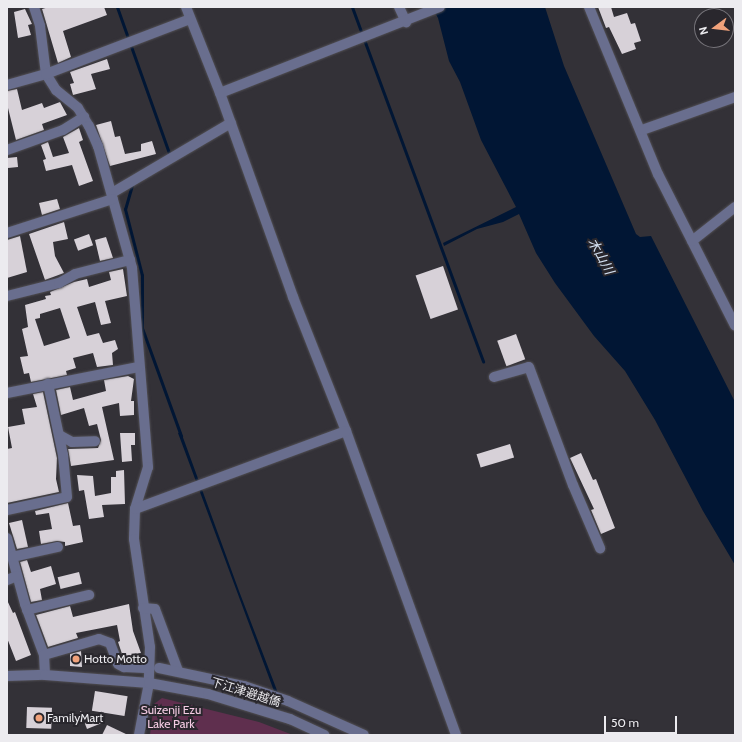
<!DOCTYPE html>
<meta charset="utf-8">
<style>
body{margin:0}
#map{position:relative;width:742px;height:742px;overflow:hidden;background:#333137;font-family:Cabin,"Noto Sans JP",sans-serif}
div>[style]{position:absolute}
.green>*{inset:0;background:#5f2f4e}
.water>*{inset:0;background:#011634}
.stream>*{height:3px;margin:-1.5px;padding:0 1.5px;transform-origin:1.5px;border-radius:1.5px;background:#011634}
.building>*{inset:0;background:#d7d1d8;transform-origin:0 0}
.roads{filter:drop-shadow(0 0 1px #514f54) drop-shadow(0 0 1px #514f54)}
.minor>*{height:10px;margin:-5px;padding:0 5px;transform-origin:5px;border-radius:5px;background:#696e8e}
.tertiary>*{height:10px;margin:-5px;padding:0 5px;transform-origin:5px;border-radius:5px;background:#696e8e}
.dots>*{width:11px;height:11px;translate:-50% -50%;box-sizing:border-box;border:2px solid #29272d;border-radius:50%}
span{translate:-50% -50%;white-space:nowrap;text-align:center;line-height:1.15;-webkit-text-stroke:4px #29272d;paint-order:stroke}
.poi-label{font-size:12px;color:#ecebef}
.left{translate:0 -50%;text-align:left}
.street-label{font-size:12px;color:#ecebef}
.park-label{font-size:12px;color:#f4cbe3}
.water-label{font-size:13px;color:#d5e2f4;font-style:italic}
.frame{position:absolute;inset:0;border:8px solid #ecebef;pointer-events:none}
.north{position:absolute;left:694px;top:8px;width:40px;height:40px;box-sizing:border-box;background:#29272d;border:1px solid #77757b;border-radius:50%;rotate:255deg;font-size:11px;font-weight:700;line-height:16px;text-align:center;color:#ecebef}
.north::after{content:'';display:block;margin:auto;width:14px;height:18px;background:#f1a27b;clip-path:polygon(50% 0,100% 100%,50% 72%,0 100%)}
.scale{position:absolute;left:604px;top:716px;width:73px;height:18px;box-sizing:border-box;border:2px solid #ecebef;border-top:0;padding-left:5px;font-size:12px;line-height:14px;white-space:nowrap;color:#ecebef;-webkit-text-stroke:3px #29272d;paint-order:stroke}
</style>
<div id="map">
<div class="green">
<div style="clip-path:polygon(162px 698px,259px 722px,293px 735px,150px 735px,154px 704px)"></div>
</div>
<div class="water">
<div style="clip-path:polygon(432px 7px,545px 7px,564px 66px,636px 234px,640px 237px,651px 236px,735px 402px,735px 565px,703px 511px,655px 420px,625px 371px,594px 336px,555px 283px,536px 253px,519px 214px,503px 222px,477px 229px,444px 246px,443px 243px,516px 207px,481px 140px,460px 82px,449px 61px,438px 18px)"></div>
<div style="clip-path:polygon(181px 432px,239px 591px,278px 693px,274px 691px,178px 433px)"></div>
</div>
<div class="stream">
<div style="left:117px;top:7px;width:158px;rotate:70.4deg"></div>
<div style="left:352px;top:7px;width:378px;rotate:69.7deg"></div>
<div style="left:132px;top:185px;width:25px;rotate:106deg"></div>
<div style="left:125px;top:209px;width:68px;rotate:75.6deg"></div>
<div style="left:142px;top:275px;width:53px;rotate:90deg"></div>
<div style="left:142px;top:328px;width:115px;rotate:70.1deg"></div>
</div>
<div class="building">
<div style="clip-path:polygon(49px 7px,104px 7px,107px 15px,63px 31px,71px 57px,58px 63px,42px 9px)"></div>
<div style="clip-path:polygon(598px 7px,611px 7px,614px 17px,627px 13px,631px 24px,635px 23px,641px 41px,634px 43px,636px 49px,622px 54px,609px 27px,606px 28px)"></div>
<div style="clip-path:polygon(25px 9px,32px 24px,28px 25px,31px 35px,18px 38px,14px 12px)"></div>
<div style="clip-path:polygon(107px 59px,110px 69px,91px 74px,96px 89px,73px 95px,70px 84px,74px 83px,70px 72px)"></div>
<div style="clip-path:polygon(17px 89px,22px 110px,42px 103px,44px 108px,60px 102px,67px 115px,42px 124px,44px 130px,16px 140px,7px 104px,7px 91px)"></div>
<div style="clip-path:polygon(111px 121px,115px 137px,120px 136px,125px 154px,141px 151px,141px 144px,152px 141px,156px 154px,110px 166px,96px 125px)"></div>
<div style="clip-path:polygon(79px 128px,83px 140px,79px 142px,93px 181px,79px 186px,72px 165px,46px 171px,43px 160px,46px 159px,41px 145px,48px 142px,53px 157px,69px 153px,63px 137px)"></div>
<div style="left:17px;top:157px;width:10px;height:10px;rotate:84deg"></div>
<div style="clip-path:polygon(57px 199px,60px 209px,42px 215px,39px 203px)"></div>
<div style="clip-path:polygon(64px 222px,68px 239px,53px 242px,55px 256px,64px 273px,45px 280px,29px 234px)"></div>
<div style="left:89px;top:234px;width:12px;height:16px;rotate:70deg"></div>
<div style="clip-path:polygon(20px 236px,27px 272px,7px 278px,7px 240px)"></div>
<div style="clip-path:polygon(106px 237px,113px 258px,100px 261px,95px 240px)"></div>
<div style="left:443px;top:266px;width:46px;height:29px;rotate:71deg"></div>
<div style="clip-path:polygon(evenodd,123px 269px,127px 296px,105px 301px,111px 323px,101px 325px,95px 302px,77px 307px,87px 336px,99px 333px,103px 343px,115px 340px,118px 349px,112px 353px,113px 365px,97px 367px,93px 353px,73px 358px,76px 368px,66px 371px,67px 375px,31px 382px,29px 373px,24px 374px,20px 357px,28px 356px,22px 329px,28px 327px,25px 305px,46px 299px,45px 296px,51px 295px,50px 292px,74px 282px,87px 279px,89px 287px,111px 280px,109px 272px,123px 269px,60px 308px,70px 338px,44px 346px,35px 319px,40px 318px,40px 314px,60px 308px)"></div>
<div style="left:516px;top:334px;width:27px;height:20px;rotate:70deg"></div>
<div style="clip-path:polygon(128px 376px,134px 379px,131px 401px,134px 401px,134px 415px,120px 416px,119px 403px,102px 407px,114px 460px,71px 466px,68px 449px,98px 448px,101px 440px,97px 424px,89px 426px,84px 408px,61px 415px,56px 390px,70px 387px,73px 400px,106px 391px,104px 380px)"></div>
<div style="clip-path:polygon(43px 392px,57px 458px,56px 479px,59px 492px,7px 503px,7px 449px,12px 448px,8px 427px,25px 424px,22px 409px,37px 407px,33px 394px)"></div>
<div style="clip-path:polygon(120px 433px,135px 433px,135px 445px,131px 445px,132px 461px,122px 462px)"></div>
<div style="left:510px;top:444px;width:14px;height:35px;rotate:73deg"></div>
<div style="clip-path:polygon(581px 453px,593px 480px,596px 479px,615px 528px,601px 534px,591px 510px,594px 509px,570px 458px)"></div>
<div style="clip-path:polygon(124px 470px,125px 504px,102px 505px,104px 517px,89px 519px,84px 490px,79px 491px,77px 475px,93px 476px,95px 496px,111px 493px,111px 477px,116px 477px,116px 471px)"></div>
<div style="clip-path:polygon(68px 503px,73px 526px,80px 525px,83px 542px,65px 546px,65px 542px,57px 541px,41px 544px,39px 531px,52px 529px,49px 513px,36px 515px,35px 511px)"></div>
<div style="clip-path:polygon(22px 520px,28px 547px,17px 549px,9px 523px)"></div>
<div style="clip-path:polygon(27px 560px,31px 572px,51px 566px,56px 584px,40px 589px,42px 600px,31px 602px,20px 562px)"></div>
<div style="left:79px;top:572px;width:12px;height:22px;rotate:76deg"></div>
<div style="clip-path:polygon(7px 600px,13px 613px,15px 612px,31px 655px,16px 661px,7px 638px)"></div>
<div style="clip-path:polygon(129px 604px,133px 631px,141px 653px,137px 654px,139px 661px,124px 660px,118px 642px,120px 641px,117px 625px,76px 633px,78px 638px,48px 647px,36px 615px,70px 606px,73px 617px)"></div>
<div style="clip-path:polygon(81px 651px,82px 667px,70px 666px,70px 654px)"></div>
<div style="left:95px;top:691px;width:33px;height:20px;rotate:9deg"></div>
<div style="left:27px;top:707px;width:25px;height:21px;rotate:2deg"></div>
<div style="clip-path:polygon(80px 711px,102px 723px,87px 729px)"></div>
<div style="clip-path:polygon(107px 725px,128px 735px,102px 735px)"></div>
</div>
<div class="roads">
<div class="minor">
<div style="left:34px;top:7px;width:20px;rotate:72deg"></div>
<div style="left:40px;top:26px;width:48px;rotate:82.9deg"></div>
<div style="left:46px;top:74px;width:19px;rotate:58deg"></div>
<div style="left:56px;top:90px;width:28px;rotate:39deg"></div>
<div style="left:78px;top:108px;width:21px;rotate:59deg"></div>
<div style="left:89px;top:126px;width:22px;rotate:66deg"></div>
<div style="left:98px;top:146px;width:127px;rotate:74.4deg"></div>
<div style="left:132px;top:268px;width:200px;rotate:85.4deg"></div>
<div style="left:148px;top:467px;width:44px;rotate:107.2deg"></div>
<div style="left:135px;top:509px;width:30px;rotate:92deg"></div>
<div style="left:134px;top:539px;width:109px;rotate:81.6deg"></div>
<div style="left:150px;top:647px;width:36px;rotate:92deg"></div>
<div style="left:149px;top:683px;width:53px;rotate:100.9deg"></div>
<div style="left:186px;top:7px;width:92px;rotate:68.4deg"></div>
<div style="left:220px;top:93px;width:217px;rotate:70.3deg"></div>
<div style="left:293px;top:297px;width:144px;rotate:68.4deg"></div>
<div style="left:346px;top:431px;width:323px;rotate:70.1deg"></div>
<div style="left:399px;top:7px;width:17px;rotate:65deg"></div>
<div style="left:589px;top:7px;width:181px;rotate:67.6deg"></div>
<div style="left:658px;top:174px;width:170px;rotate:63.1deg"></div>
<div style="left:7px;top:85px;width:41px;rotate:-15.8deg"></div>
<div style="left:46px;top:74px;width:154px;rotate:-20.9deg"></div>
<div style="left:220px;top:93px;width:236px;rotate:-21.4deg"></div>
<div style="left:642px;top:130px;width:99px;rotate:-19.5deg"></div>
<div style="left:7px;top:150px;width:59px;rotate:-19.7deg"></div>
<div style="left:63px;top:130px;width:25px;rotate:-32deg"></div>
<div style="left:112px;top:193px;width:138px;rotate:-30.5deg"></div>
<div style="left:7px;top:233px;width:111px;rotate:-17.8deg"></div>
<div style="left:692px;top:241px;width:55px;rotate:-38.3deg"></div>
<div style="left:7px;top:296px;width:54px;rotate:-14deg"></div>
<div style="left:59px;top:283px;width:18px;rotate:-29deg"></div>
<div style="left:75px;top:274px;width:57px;rotate:-14.3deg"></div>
<div style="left:494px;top:377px;width:36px;rotate:-16deg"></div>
<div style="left:529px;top:367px;width:126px;rotate:69.6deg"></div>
<div style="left:573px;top:485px;width:69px;rotate:66.8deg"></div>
<div style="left:7px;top:393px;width:134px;rotate:-11.2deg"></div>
<div style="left:59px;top:435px;width:15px;rotate:28deg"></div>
<div style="left:72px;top:442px;width:23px;rotate:-2deg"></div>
<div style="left:135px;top:509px;width:225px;rotate:-20.3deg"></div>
<div style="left:7px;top:510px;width:61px;rotate:-12.2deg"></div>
<div style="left:67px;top:497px;width:42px;rotate:-95.4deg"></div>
<div style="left:63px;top:455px;width:73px;rotate:-101.9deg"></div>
<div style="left:7px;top:538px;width:68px;rotate:74.7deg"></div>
<div style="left:25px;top:604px;width:54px;rotate:69.6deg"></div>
<div style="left:44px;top:655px;width:20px;rotate:87deg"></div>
<div style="left:12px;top:557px;width:47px;rotate:-12.3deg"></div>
<div style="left:7px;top:580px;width:11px;rotate:-22deg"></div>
<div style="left:143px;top:608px;width:12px;rotate:5deg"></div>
<div style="left:155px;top:609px;width:66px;rotate:69.6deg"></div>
<div style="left:27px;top:610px;width:64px;rotate:-13.6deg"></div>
<div style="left:44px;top:655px;width:57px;rotate:-16.2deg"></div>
<div style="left:99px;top:639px;width:12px;rotate:20deg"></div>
<div style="left:110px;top:643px;width:22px;rotate:69deg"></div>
<div style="left:118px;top:664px;width:7px;rotate:27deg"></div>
<div style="left:124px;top:667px;width:21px;rotate:3deg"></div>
<div style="left:159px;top:668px;width:87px;rotate:12deg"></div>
<div style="left:244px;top:686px;width:46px;rotate:18.8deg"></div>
<div style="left:288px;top:701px;width:83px;rotate:24.1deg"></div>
</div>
<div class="tertiary">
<div style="left:7px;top:676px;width:38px;rotate:-2deg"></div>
<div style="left:45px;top:675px;width:104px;rotate:4.4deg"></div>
<div style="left:149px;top:683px;width:60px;rotate:10.6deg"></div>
<div style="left:208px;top:694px;width:86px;rotate:17deg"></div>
<div style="left:290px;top:719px;width:38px;rotate:25deg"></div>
</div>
</div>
<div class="dots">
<div style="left:76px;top:659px;background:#f1a27b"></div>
<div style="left:39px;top:718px;background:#f1a27b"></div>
</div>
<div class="poi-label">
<span class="left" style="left:84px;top:659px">Hotto Motto</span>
<span class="left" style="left:47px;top:718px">FamilyMart</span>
</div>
<div class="street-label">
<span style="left:246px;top:692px;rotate:17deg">下江津避越僑</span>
</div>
<div class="park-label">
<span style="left:171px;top:717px">Suizenji Ezu<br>Lake Park</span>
</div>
<div class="water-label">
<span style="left:601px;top:256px;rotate:61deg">木山川</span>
</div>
<div class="frame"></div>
<div class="north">N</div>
<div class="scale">50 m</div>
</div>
